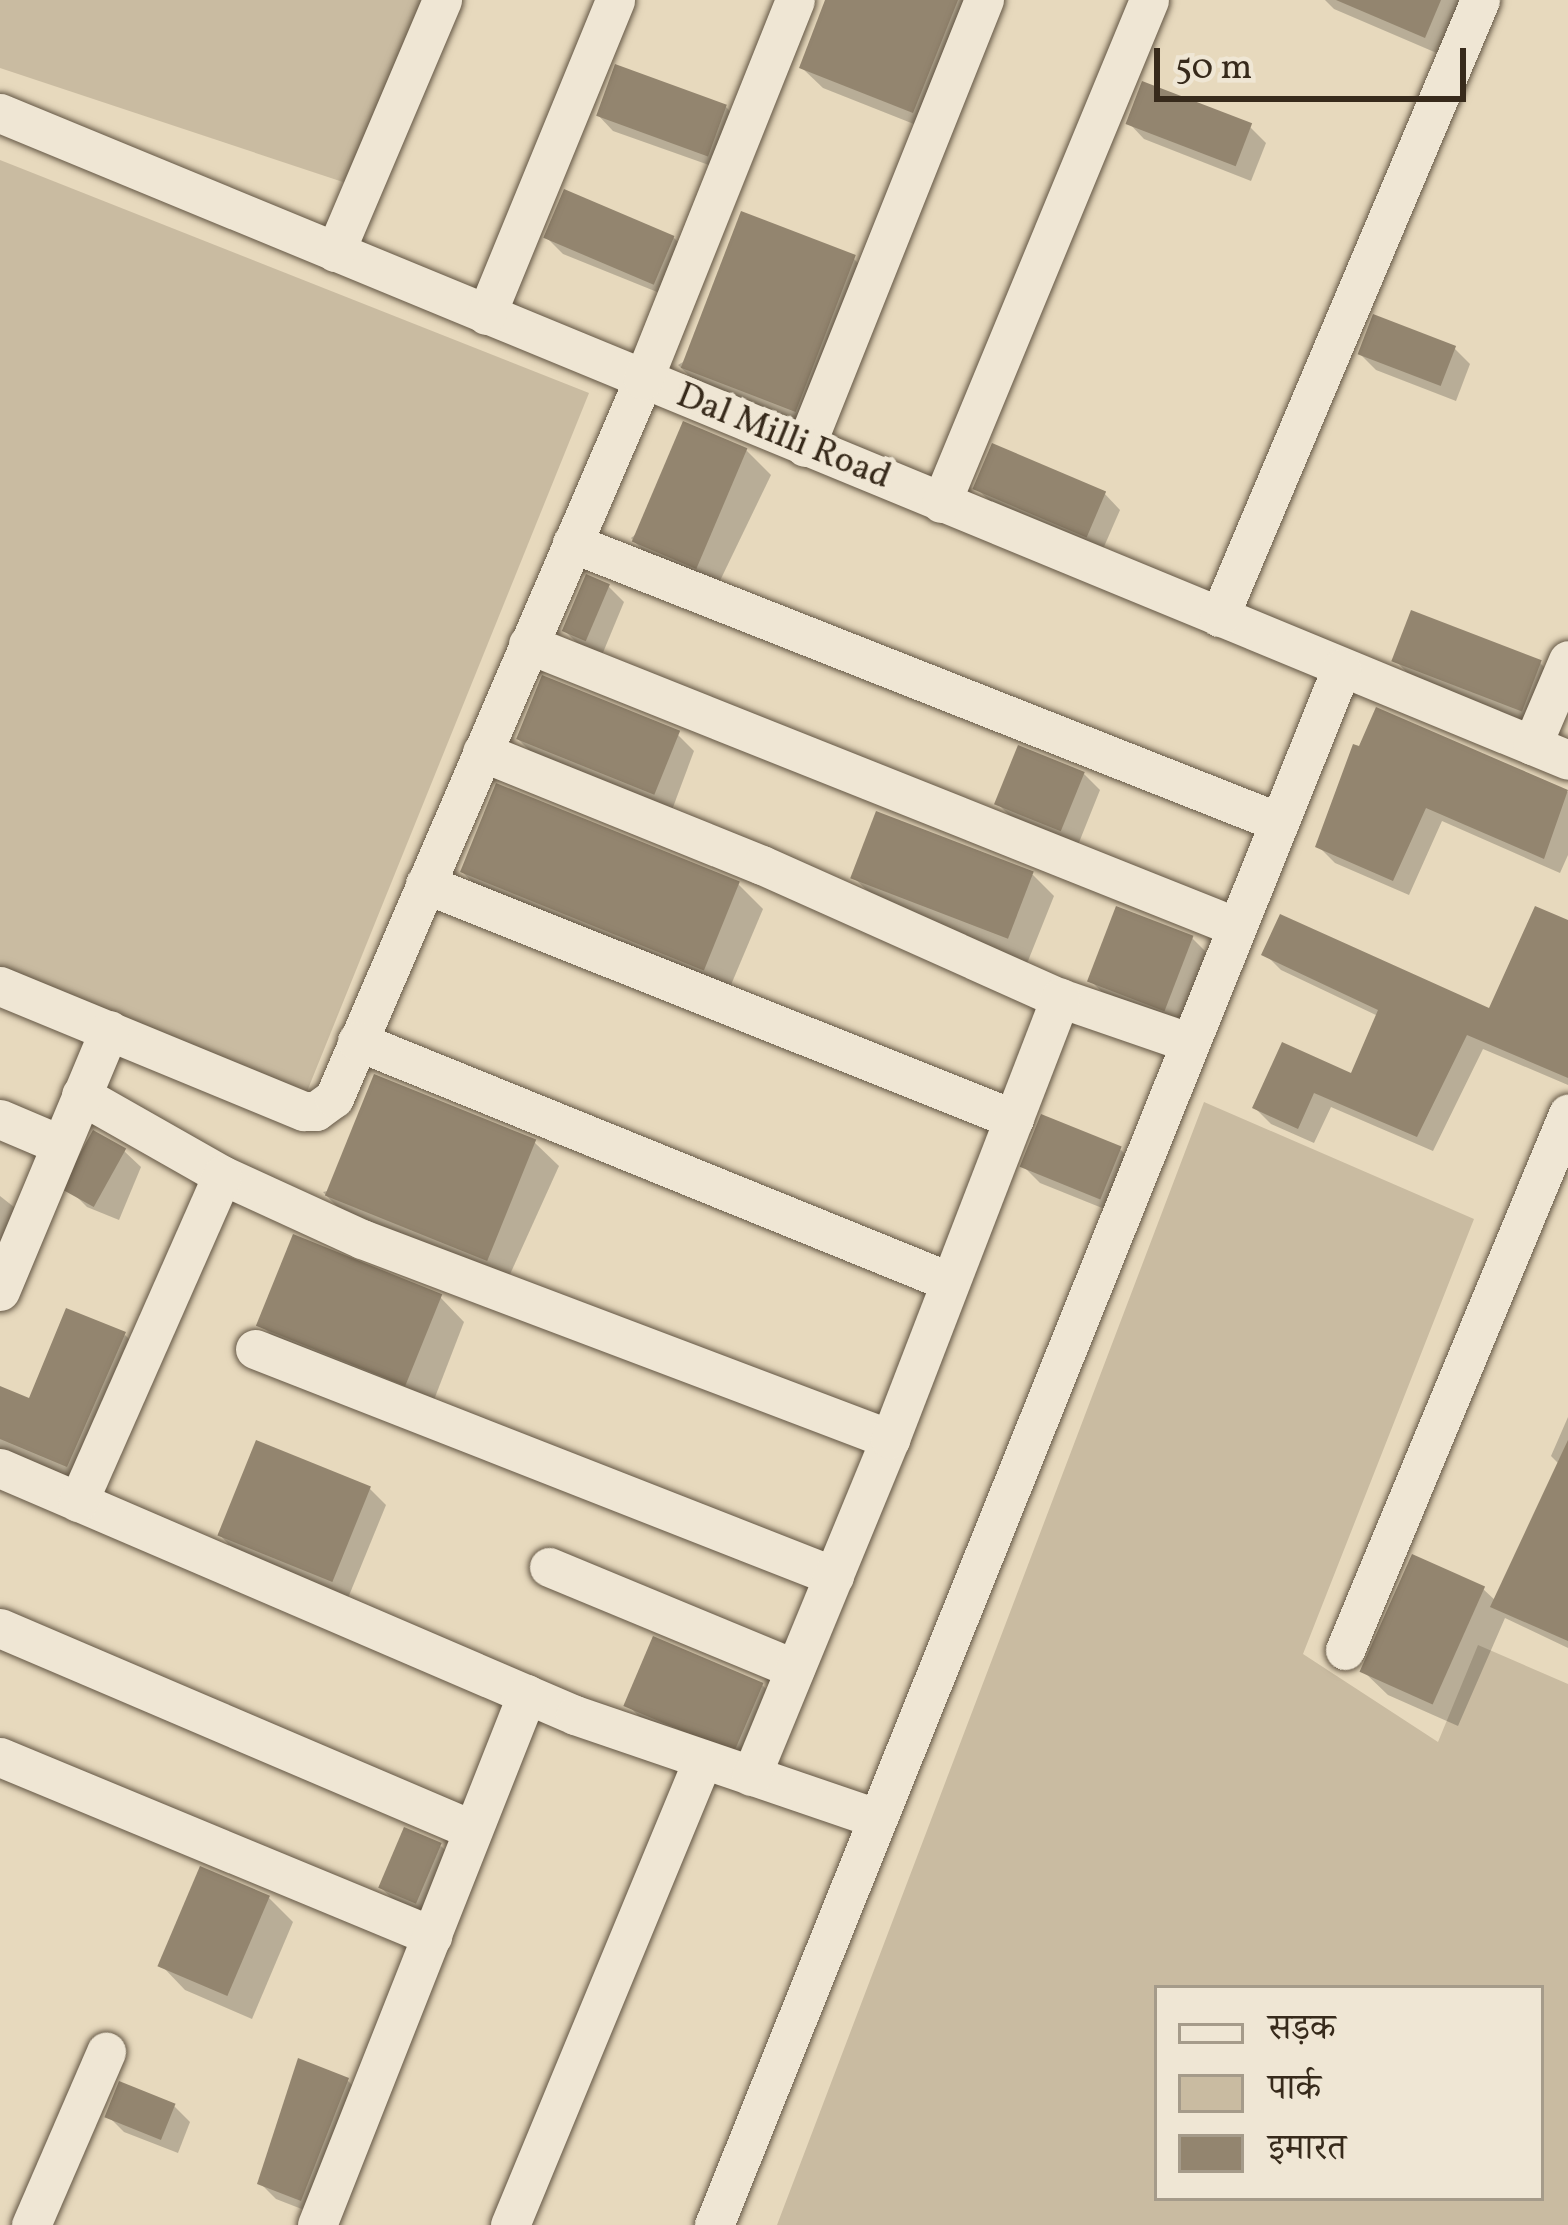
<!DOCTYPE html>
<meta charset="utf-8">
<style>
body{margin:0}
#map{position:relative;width:1568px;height:2225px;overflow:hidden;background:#e7d9bd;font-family:Vollkorn,"Noto Serif Devanagari",serif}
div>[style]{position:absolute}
.green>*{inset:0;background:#c9bba1}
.shadow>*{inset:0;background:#0003}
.building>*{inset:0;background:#93856f;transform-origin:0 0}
.roads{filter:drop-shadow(0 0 3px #635644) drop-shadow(0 0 3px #635644)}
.street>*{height:39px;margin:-19.5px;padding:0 19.5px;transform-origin:19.5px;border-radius:19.5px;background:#efe6d4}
span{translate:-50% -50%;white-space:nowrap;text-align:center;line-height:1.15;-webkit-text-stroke:10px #efe6d4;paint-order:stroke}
.street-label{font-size:36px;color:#372a1b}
.legend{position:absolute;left:1154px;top:1985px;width:390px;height:216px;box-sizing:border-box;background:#efe6d4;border:3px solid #a59b8a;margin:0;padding:15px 21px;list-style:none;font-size:36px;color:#372a1b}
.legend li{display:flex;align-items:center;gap:24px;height:60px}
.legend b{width:60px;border:3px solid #a59b8a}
.scale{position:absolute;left:1154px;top:48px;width:312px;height:54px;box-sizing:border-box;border:6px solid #372a1b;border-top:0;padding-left:15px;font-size:36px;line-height:42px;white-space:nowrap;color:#372a1b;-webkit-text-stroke:9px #efe6d4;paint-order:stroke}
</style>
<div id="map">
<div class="green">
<div style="clip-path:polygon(0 0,428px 0,355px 186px,0 68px)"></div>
<div style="clip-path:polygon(0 160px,589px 393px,306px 1094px,0 980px)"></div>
<div style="clip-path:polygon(evenodd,1204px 1102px,1474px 1219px,1303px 1654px,1438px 1742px,1478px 1645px,1568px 1684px,1568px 2225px,777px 2225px,1204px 1102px,1157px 1988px,1541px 1988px,1541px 2198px,1157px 2198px,1157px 1988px)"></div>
</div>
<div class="shadow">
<div style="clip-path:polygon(829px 0,972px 0,934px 132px,823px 88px,802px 68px)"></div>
<div style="clip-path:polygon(1325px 0,1470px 0,1446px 57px,1334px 9px)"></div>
<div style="clip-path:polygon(726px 107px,742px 124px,723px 170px,613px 131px,597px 114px)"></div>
<div style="clip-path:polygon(1128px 122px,1250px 127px,1266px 143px,1251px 181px,1144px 139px)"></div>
<div style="clip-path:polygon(673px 237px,690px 254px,672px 298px,563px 254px,547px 238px)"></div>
<div style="clip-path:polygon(854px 259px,878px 283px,817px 436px,703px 389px,678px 365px)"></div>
<div style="clip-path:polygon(1454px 348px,1470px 364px,1456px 401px,1376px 370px,1360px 354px)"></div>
<div style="clip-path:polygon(746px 450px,771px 475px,717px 587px,655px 563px,631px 538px)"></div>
<div style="clip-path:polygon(976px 488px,1104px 493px,1120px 510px,1103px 549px,993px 504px)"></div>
<div style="clip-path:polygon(608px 586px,624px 602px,602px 655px,581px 647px,565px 631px)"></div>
<div style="clip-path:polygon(1395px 660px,1540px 663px,1564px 687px,1544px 736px,1419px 685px)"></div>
<div style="clip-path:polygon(1377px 711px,1568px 792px,1568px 855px,1560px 873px,1442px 821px,1409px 895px,1335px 863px,1319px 847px)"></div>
<div style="clip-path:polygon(678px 735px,694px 751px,672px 810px,534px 755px,518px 739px)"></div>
<div style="clip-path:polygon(1084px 774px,1100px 790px,1078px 845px,1014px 820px,998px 804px)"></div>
<div style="clip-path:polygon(461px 871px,738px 884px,763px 909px,728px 992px,486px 895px)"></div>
<div style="clip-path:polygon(1033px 875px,1054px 896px,1026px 966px,875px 898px,853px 877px)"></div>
<div style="clip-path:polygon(1568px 923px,1568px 1085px,1483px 1049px,1433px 1151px,1331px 1107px,1314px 1143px,1271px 1124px,1255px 1108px,1353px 1077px,1378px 1016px,1281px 970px,1265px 954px,1490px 1012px)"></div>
<div style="clip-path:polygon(1192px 938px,1208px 954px,1182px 1023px,1107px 997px,1091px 981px)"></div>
<div style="clip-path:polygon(534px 1142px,559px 1166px,507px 1281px,347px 1217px,323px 1192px)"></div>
<div style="clip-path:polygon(1121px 1150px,1137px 1166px,1117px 1214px,1040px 1183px,1024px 1167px)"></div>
<div style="clip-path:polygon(124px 1151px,141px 1167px,119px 1220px,87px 1207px,71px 1191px)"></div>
<div style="clip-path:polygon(0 1196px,33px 1222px,0 1303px)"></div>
<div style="clip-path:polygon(440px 1297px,464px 1322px,432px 1405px,285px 1349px,261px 1325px)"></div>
<div style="clip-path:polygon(125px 1335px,146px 1356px,89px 1487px,0 1449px,0 1389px,31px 1402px)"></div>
<div style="clip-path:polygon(1568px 1417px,1568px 1648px,1505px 1618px,1458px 1726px,1388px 1695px,1363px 1671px,1483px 1589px,1496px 1601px,1560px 1465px,1551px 1456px)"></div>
<div style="clip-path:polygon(370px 1489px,386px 1505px,348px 1598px,234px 1550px,218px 1533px)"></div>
<div style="clip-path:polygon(762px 1685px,787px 1709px,762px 1768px,653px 1731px,629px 1706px)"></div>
<div style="clip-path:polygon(441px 1846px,457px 1862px,434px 1918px,396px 1902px,379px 1886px)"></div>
<div style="clip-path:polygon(269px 1898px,293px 1922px,252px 2019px,185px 1990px,161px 1965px)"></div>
<div style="clip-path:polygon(299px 2062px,348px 2081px,364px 2097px,317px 2215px,276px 2199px,260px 2183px)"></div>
<div style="clip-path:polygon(174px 2106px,190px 2122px,178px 2153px,124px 2132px,108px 2116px)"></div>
</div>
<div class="building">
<div style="clip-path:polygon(825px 0,958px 0,913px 113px,799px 68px)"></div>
<div style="clip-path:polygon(1336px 0,1441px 0,1425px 38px)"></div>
<div style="left:615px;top:64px;width:119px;height:55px;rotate:20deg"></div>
<div style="left:1142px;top:81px;width:118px;height:46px;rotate:21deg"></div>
<div style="left:564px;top:189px;width:120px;height:53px;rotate:23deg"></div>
<div style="left:741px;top:211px;width:123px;height:168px;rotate:21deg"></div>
<div style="left:1373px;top:314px;width:89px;height:43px;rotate:21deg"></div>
<div style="left:683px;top:421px;width:70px;height:131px;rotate:23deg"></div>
<div style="left:992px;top:443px;width:124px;height:50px;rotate:23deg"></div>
<div style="left:586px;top:574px;width:26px;height:62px;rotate:23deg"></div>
<div style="left:1411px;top:610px;width:140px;height:55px;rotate:21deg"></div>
<div style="left:542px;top:675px;width:149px;height:69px;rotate:22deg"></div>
<div style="clip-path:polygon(1376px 707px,1568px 790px,1544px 859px,1426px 808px,1393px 881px,1315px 847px,1353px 744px,1359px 746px)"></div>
<div style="left:1018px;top:745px;width:72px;height:64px;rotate:22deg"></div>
<div style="left:496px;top:783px;width:263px;height:96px;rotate:22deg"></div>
<div style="left:876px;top:811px;width:169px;height:72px;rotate:21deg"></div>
<div style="left:1116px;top:906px;width:83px;height:81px;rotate:21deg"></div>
<div style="clip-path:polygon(1535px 906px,1568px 920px,1568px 1078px,1467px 1035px,1417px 1137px,1314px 1093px,1298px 1129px,1252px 1108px,1282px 1042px,1351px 1073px,1378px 1010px,1261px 955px,1280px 914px,1489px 1008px)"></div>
<div style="left:374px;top:1074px;width:175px;height:131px;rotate:22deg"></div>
<div style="left:1041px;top:1114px;width:87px;height:57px;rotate:22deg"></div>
<div style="left:93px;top:1130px;width:38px;height:67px;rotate:29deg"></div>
<div style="left:293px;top:1234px;width:161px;height:99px;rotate:22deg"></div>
<div style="clip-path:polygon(66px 1308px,126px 1332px,67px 1467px,0 1439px,0 1386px,29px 1398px)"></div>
<div style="left:256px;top:1440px;width:124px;height:103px;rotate:22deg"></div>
<div style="clip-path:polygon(1568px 1440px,1568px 1641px,1490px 1607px)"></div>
<div style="left:1412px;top:1554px;width:80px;height:129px;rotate:24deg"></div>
<div style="left:653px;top:1636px;width:120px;height:76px;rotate:23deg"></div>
<div style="left:404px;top:1827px;width:41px;height:66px;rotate:23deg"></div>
<div style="left:200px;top:1866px;width:76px;height:109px;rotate:23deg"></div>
<div style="clip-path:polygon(298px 2058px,349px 2078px,301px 2201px,257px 2184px)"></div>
<div style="left:119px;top:2081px;width:61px;height:39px;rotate:22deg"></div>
</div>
<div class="roads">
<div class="street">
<div style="left:0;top:113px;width:1696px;rotate:22.42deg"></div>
<div style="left:335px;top:252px;width:274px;rotate:-67deg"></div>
<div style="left:486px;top:315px;width:340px;rotate:-67.7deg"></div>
<div style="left:805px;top:447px;width:482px;rotate:-68.2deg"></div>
<div style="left:941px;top:503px;width:544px;rotate:-67.53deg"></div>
<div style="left:572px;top:543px;width:757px;rotate:21.55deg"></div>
<div style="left:1219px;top:617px;width:670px;rotate:-67.07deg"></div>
<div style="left:528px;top:644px;width:760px;rotate:21.77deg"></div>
<div style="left:1532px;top:745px;width:92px;rotate:-67deg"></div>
<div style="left:482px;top:752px;width:302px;rotate:22deg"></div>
<div style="left:762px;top:865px;width:326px;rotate:24.1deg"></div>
<div style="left:1060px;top:998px;width:135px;rotate:19deg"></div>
<div style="left:425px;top:884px;width:634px;rotate:21.75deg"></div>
<div style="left:0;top:986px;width:329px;rotate:22.4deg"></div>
<div style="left:304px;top:1111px;width:12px"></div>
<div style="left:316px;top:1111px;width:22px;rotate:-36deg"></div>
<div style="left:334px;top:1098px;width:782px;rotate:-66.71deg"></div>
<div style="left:643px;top:380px;width:409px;rotate:-68.2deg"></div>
<div style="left:357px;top:1041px;width:638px;rotate:22.1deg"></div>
<div style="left:81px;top:1095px;width:162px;rotate:29.6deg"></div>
<div style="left:222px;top:1175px;width:154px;rotate:24.6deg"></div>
<div style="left:362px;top:1239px;width:565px;rotate:20.75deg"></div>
<div style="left:0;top:1119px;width:64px;rotate:23deg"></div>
<div style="left:0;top:1291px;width:283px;rotate:-67.3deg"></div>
<div style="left:255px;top:1349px;width:622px;rotate:21.41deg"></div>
<div style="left:0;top:1468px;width:626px;rotate:23.25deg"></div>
<div style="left:575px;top:1715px;width:318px;rotate:18.9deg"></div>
<div style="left:78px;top:1502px;width:357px;rotate:-66.2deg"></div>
<div style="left:549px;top:1567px;width:266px;rotate:22.5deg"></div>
<div style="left:0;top:1628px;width:514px;rotate:23.13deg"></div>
<div style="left:1345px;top:1650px;width:581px;rotate:-67.41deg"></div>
<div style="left:0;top:1757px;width:468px;rotate:22.5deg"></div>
<div style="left:751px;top:1776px;width:365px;rotate:-67.6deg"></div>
<div style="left:890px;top:1439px;width:473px;rotate:-68.9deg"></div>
<div style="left:31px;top:2225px;width:189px;rotate:-66.6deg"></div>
<div style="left:317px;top:2225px;width:571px;rotate:-68.42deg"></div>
<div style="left:510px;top:2225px;width:504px;rotate:-67.5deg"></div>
<div style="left:714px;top:2225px;width:1678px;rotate:-68.05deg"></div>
</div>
</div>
<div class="street-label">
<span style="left:783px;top:438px;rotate:22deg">Dal Milli Road</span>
</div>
<ul class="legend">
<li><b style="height:15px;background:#efe6d4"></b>सड़क</li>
<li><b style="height:33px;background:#c9bba1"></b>पार्क</li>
<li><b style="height:33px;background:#93856f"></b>इमारत</li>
</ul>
<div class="scale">50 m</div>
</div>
